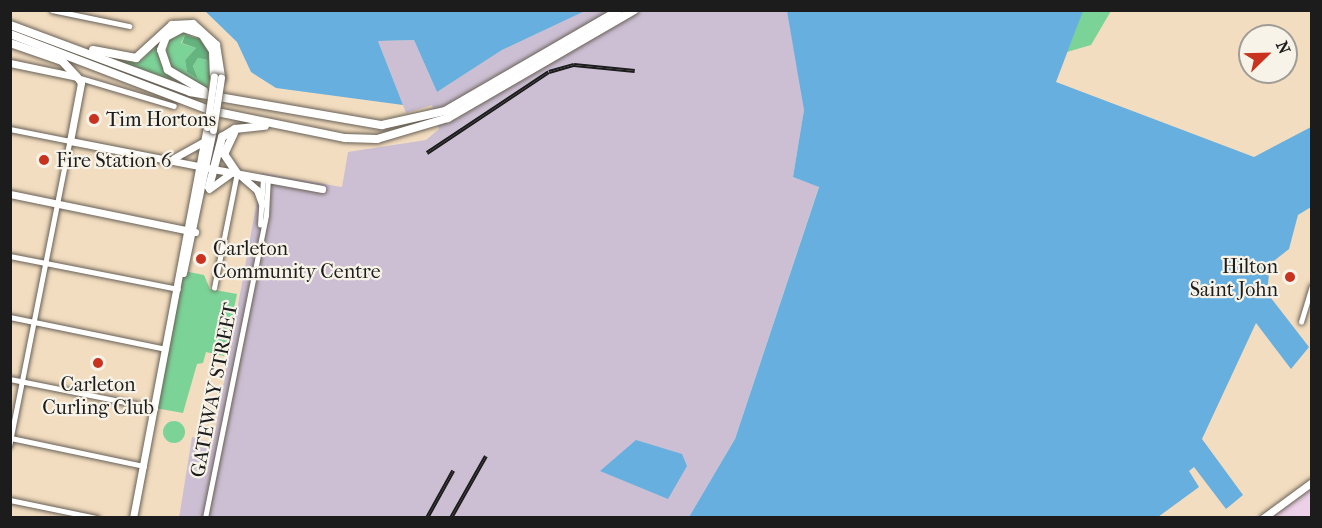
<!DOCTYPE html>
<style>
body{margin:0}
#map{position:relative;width:1322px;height:528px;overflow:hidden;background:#f3ddc0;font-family:"IM FELL French Canon",serif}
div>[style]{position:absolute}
.built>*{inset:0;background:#edd1e9}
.industrial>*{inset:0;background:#ccbfd4}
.green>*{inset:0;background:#7cd398}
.round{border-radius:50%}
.forest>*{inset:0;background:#65b580}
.water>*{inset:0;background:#67afdf}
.roads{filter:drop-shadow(0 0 2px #676055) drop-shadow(0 0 2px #676055)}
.street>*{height:4.5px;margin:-2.25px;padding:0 2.25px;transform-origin:2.25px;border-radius:2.25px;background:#fff}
.secondary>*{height:7px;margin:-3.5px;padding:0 3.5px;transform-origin:3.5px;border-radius:3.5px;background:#fff}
.highway>*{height:8px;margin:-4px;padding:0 4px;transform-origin:4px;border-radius:4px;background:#fff}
.rail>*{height:4px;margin-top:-2px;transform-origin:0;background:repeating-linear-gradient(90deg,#f7f3e8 0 4.5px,#1c1c1c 0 9px);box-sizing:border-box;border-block:2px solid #1c1c1c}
.bridges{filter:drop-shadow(0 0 2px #676055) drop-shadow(0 0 2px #676055)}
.secondary-bridge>*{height:7px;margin:-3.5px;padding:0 3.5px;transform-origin:3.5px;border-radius:3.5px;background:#fff}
.dots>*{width:16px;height:16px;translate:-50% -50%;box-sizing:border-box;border:3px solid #f7f3e8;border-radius:50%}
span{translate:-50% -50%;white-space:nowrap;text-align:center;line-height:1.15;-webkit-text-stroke:4.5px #f7f3e8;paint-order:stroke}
.poi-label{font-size:20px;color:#1c1c1c}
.left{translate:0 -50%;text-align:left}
.right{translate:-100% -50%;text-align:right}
.street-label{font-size:20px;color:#1c1c1c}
.frame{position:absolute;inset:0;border:12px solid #1c1c1c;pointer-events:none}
.north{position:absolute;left:1238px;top:24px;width:60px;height:60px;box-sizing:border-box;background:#f7f3e8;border:2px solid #9f9d96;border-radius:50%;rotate:67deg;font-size:16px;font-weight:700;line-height:24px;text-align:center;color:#1c1c1c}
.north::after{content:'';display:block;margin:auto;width:21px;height:27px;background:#c8321e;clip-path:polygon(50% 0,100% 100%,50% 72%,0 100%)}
</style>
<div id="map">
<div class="built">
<div style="clip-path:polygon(1311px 488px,1311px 517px,1270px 517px)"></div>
</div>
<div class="industrial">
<div style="clip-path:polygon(585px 11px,787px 11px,799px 60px,804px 110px,793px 177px,819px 186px,735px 439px,689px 517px,179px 518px,192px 437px,213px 443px,262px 173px,342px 187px,348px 152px,426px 140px,439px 129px,432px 105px,406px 113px,378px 41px,414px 40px,437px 92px,502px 50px)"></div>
</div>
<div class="green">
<div style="clip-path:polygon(1111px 11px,1091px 45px,1067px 52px,1082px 12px)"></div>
<div style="clip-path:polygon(evenodd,185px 32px,207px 46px,212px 66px,208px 89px,180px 77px,165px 59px,169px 40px,185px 32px,185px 35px,201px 39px,209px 52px,208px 60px,198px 58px,193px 66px,198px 79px,187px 72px,185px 60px,196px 48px,181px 43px,185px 35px)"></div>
<div style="clip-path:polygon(158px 43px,161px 64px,174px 81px,121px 62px,142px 60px)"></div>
<div style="clip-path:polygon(184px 271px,204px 275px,210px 289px,237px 294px,224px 356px,206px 352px,203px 363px,197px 364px,183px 413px,155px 408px)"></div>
<div class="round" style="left:163px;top:421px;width:22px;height:22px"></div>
</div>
<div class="forest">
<div style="clip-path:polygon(185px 35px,200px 39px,209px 51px,208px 60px,198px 58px,193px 66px,198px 79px,187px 72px,185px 60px,196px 48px,182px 43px)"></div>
</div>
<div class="water">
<div style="clip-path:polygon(205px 11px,585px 10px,585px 11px,502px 50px,437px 92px,414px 40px,378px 41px,403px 105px,276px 88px,251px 72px,237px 42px)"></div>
<div style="clip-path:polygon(787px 11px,1083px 11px,1056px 82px,1254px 157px,1311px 127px,1311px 207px,1298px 215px,1289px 249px,1270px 264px,1267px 293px,1309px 347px,1291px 369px,1256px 323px,1202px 439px,1243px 495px,1226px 509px,1194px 467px,1189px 471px,1199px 487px,1158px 517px,689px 517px,735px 439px,819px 187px,793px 177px,804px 110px)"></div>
<div style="clip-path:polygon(636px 440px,682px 454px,687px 466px,668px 499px,600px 471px)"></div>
</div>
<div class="roads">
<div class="street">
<div style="left:52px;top:10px;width:79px;rotate:11.7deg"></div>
<div style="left:77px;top:77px;width:101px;rotate:16.6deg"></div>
<div style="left:10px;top:129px;width:61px;rotate:11.3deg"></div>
<div style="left:70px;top:141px;width:310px;rotate:101.2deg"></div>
<div style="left:260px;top:225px;width:47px;rotate:-86.3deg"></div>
<div style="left:10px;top:256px;width:171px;rotate:11.1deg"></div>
<div style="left:214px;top:288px;width:117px;rotate:-78.7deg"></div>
<div style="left:10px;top:317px;width:159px;rotate:11.6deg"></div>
<div style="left:1301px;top:322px;width:37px;rotate:-73deg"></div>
<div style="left:10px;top:379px;width:148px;rotate:11.3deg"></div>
<div style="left:11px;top:438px;width:136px;rotate:11.9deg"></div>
<div style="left:10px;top:500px;width:89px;rotate:11.7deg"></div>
<div style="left:205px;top:518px;width:309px;rotate:-78.6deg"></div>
<div style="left:266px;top:215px;width:36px;rotate:-87deg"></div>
</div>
<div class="secondary">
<div style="left:10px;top:63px;width:68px;rotate:11.8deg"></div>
<div style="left:77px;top:77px;width:7px;rotate:56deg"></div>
<div style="left:81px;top:83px;width:59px;rotate:100.7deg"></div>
<div style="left:70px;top:141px;width:142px;rotate:11deg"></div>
<div style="left:174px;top:158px;width:33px;rotate:-29deg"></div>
<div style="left:213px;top:169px;width:111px;rotate:10.4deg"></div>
<div style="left:241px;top:176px;width:21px;rotate:41deg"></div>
<div style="left:257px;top:190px;width:15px;rotate:70deg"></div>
<div style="left:209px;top:189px;width:27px;rotate:-36deg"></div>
<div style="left:10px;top:194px;width:189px;rotate:11.6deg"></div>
<div style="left:183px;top:273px;width:146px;rotate:-78.2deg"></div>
<div style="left:133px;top:518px;width:398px;rotate:-79.3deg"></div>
<div style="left:1263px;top:518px;width:61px;rotate:-36.3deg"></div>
</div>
<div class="highway">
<div style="left:10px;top:25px;width:192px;rotate:20.4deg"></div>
<div style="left:190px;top:92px;width:195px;rotate:9.8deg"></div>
<div style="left:382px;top:125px;width:65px;rotate:-12.5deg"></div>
<div style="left:445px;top:111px;width:201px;rotate:-30.1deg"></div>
<div style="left:10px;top:34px;width:216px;rotate:20.9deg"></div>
<div style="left:212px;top:111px;width:136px;rotate:11.5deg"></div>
<div style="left:345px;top:138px;width:32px;rotate:2deg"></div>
<div style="left:377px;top:139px;width:74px;rotate:-16.5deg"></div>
<div style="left:448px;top:118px;width:215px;rotate:-30.1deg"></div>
<div style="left:10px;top:43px;width:55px;rotate:19.1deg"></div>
<div style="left:62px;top:61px;width:22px;rotate:47deg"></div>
<div style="left:93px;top:50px;width:44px;rotate:10.5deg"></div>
<div style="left:136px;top:58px;width:49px;rotate:-42.5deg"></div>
<div style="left:172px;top:25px;width:21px;rotate:-3deg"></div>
<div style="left:193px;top:24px;width:31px;rotate:42deg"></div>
<div style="left:216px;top:45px;width:33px;rotate:81deg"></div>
<div style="left:204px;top:91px;width:42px;rotate:-149.7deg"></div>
<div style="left:168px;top:70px;width:21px;rotate:-109deg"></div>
<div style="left:161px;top:50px;width:14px;rotate:-69deg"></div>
<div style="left:166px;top:37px;width:19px;rotate:-28deg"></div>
<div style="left:183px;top:28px;width:20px;rotate:18deg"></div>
<div style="left:202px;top:34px;width:20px;rotate:57deg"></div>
<div style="left:213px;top:51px;width:25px;rotate:88deg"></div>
<div style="left:234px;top:133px;width:23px;rotate:115deg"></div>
<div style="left:224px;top:154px;width:23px;rotate:56deg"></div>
<div style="left:209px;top:187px;width:52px;rotate:-75.4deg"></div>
<div style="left:222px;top:137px;width:15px;rotate:-32deg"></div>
<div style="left:235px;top:129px;width:30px;rotate:-6deg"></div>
</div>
</div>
<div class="rail">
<div style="left:427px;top:153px;width:146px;rotate:-33.6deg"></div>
<div style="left:549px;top:72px;width:26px;rotate:-16deg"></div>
<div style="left:574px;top:65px;width:61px;rotate:5.6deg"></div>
<div style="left:427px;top:518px;width:54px;rotate:-61deg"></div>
<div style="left:451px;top:518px;width:71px;rotate:-60.6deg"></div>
</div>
<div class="bridges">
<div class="secondary-bridge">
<div style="left:207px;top:127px;width:51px;rotate:-82.2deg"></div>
<div style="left:213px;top:130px;width:53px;rotate:-81.3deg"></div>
</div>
</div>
<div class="dots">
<div style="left:94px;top:119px;background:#c8321e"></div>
<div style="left:44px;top:160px;background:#c8321e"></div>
<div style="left:201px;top:259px;background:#c8321e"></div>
<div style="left:1290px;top:277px;background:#c8321e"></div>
<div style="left:98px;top:363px;background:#c8321e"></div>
</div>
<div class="poi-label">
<span class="left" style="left:106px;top:119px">Tim Hortons</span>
<span class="left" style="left:56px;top:160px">Fire Station 6</span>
<span class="left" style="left:213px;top:260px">Carleton<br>Community Centre</span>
<span class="right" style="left:1278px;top:278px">Hilton<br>Saint John</span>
<span style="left:98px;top:396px">Carleton<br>Curling Club</span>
</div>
<div class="street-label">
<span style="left:214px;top:390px;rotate:-79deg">GATEWAY STREET</span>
</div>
<div class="frame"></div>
<div class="north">N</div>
</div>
